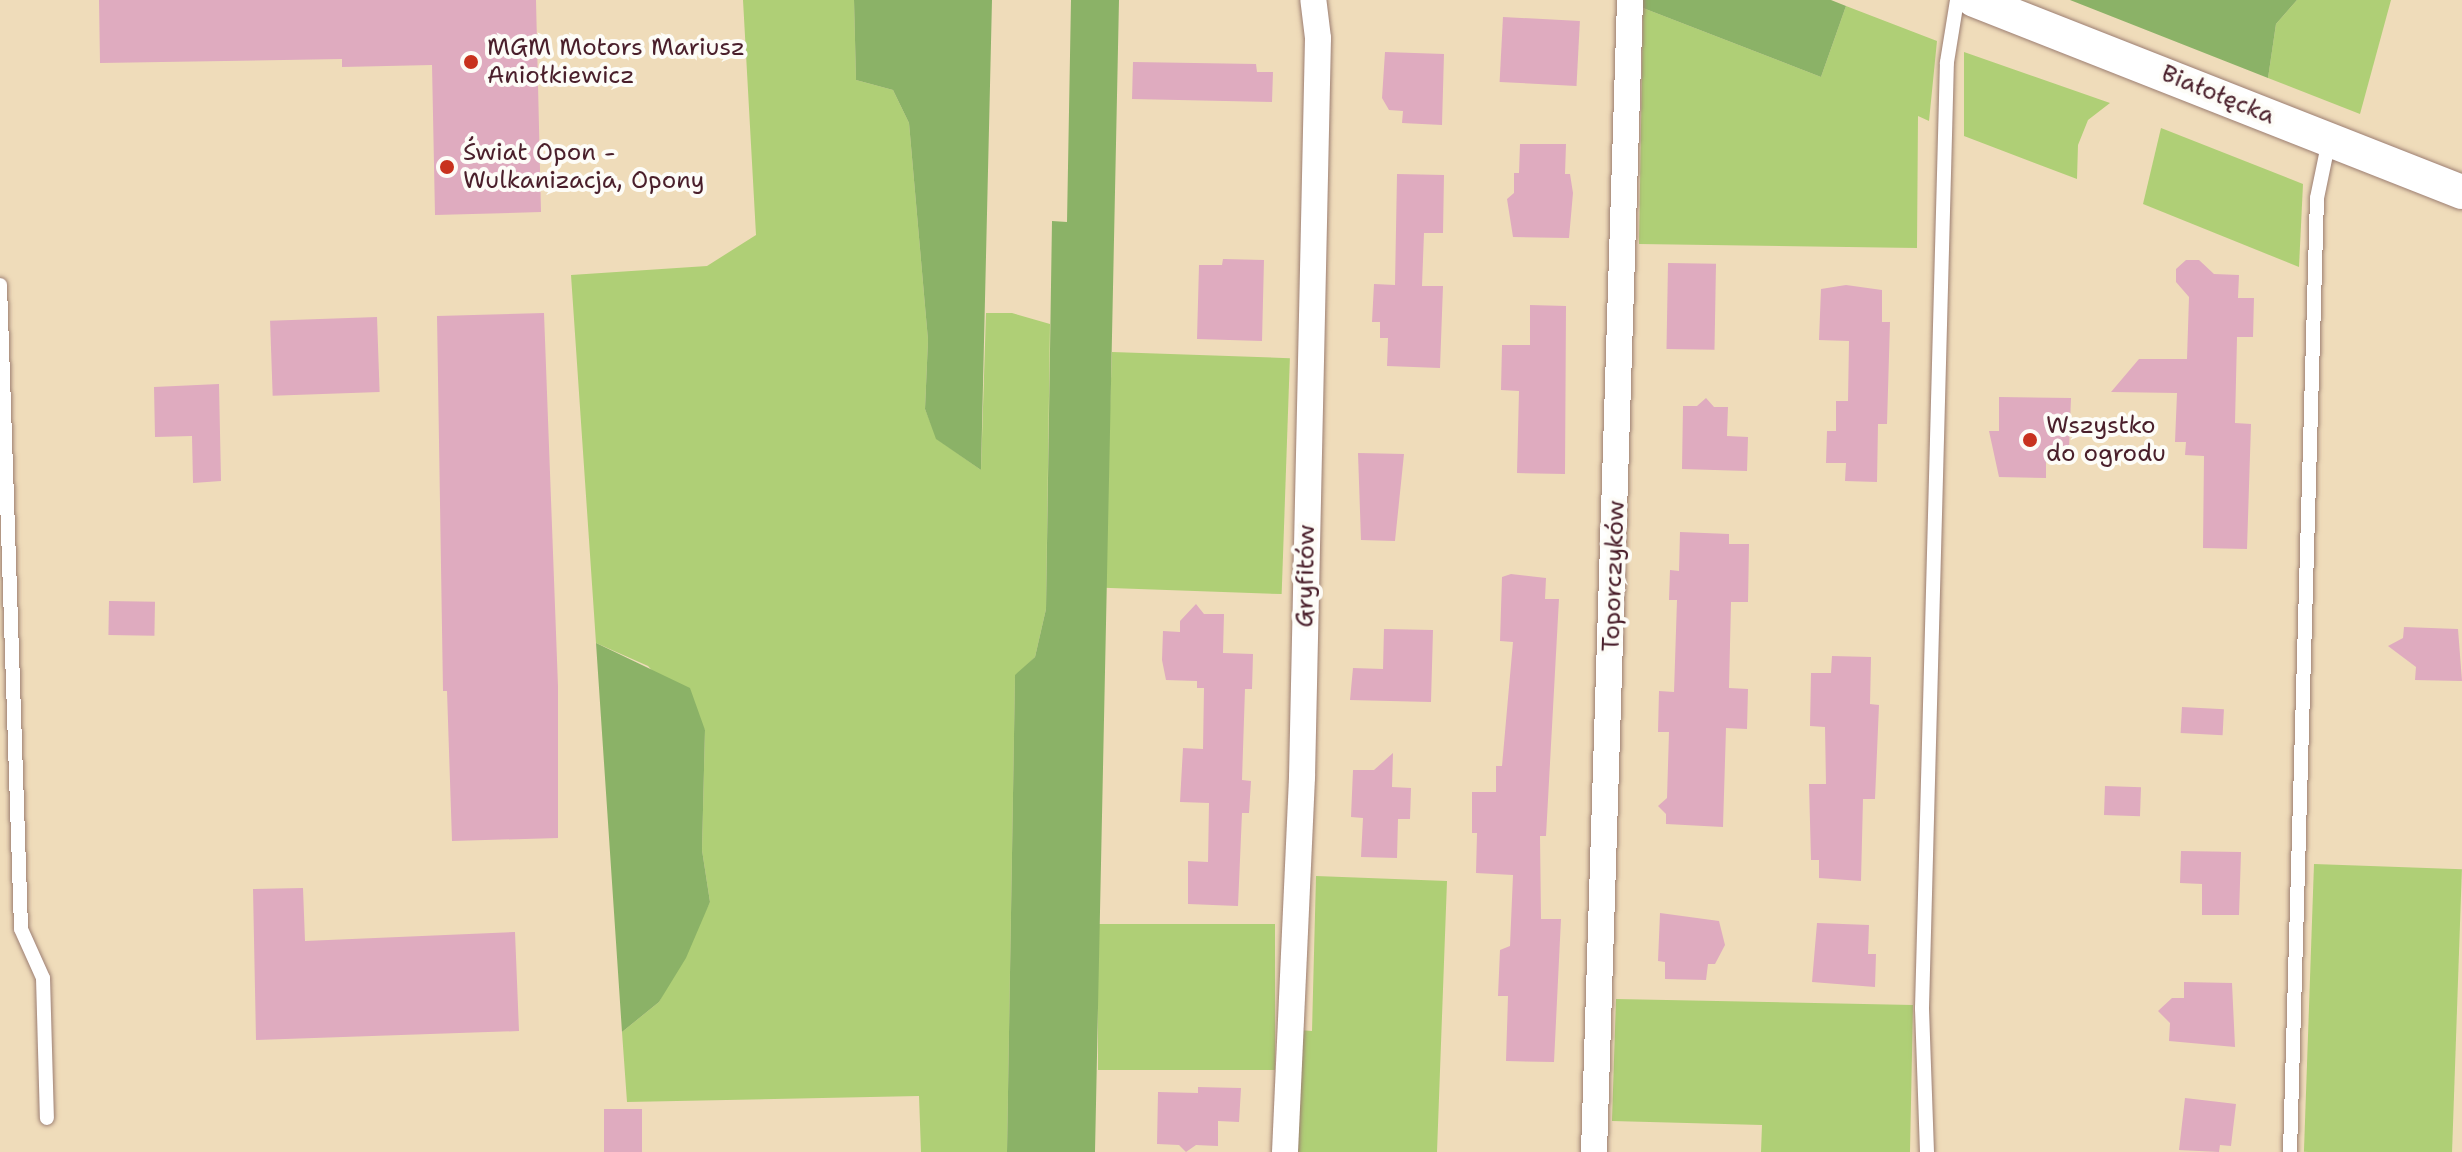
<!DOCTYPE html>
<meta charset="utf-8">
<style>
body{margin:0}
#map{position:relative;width:2462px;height:1152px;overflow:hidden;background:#efdcba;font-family:"Shantell Sans",sans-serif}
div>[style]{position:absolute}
.green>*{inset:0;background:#afcf76;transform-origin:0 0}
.forest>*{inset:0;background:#8bb267}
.building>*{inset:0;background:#dfabbf;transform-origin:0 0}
.roads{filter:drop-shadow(0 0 2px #9c7e72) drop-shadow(0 0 2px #9c7e72)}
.service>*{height:14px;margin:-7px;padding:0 7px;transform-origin:7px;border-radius:7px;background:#fff}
.minor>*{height:26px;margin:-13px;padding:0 13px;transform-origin:13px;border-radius:13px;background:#fff}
.tertiary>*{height:34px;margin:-17px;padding:0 17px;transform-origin:17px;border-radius:17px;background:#fff}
.dots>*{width:22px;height:22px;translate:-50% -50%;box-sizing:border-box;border:4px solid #fdfcf7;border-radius:50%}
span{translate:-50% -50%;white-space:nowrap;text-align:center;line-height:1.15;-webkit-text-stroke:8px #fdfcf7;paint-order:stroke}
.poi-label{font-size:24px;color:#4a1f2b}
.left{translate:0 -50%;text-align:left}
.street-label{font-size:24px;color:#4a1f2b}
</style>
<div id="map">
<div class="green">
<div style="clip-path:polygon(743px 0,854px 0,856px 80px,893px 90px,909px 123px,928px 340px,925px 409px,937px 439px,981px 470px,986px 313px,1012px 313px,1050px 324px,1046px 609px,1035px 657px,1015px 676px,1007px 1152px,921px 1152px,919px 1096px,627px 1102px,622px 1032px,659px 1002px,710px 902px,702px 850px,705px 730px,648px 666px,596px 643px,571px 275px,707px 266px,756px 235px)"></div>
<div style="clip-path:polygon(2297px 0,2391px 0,2360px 114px,2268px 78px,2276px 24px)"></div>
<div style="clip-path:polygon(1846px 6px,1937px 41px,1929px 121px,1918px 116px,1917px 248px,1639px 244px,1643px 8px,1821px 77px)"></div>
<div style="clip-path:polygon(1964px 52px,2110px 103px,2088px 120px,2078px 145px,2077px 179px,1964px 136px)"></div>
<div style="clip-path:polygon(2161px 128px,2303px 184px,2299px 267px,2143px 204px)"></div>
<div style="left:1112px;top:352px;width:178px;height:236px;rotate:2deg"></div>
<div style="left:2314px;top:864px;width:148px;height:288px;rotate:2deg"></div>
<div style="clip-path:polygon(1316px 876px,1447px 881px,1437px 1152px,1296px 1152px,1299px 1030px,1312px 1031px)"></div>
<div style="left:1098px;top:924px;width:177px;height:146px"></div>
<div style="clip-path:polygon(1616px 999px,1913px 1005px,1910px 1152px,1761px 1152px,1762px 1125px,1612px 1121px)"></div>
</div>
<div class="forest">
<div style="clip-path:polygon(854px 0,992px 0,981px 470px,936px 439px,925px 409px,928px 340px,909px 123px,893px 90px,856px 80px)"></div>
<div style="clip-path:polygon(1071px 0,1119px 0,1095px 1152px,1007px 1152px,1015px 675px,1035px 657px,1046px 609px,1052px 221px,1067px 222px)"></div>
<div style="clip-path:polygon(1643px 0,1831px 0,1846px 6px,1821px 77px,1643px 8px)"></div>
<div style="clip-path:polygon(2070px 0,2297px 0,2276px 24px,2268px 78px)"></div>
<div style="clip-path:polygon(596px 643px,690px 688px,705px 730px,702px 850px,710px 902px,686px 958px,659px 1002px,622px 1032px)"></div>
</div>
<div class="building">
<div style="clip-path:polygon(99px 0,536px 0,541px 212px,435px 215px,432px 65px,342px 67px,342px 59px,100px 63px)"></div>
<div style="left:1503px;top:17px;width:77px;height:65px;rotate:3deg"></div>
<div style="clip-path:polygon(1385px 52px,1444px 54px,1442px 125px,1402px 123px,1403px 111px,1389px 110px,1382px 98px)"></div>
<div style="clip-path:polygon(1133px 62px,1256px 64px,1257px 72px,1273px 72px,1272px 102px,1132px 99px)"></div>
<div style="clip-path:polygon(1520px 144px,1566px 144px,1565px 174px,1570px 174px,1573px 193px,1569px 238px,1513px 237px,1507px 199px,1514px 193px,1514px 173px,1519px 173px)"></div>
<div style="clip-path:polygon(1397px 174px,1444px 175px,1443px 233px,1424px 233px,1422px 286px,1443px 286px,1440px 368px,1387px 366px,1388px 338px,1380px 338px,1380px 322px,1372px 322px,1374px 284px,1395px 285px)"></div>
<div style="clip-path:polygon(1223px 259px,1264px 260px,1262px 341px,1197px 339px,1199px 265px,1222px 265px)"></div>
<div style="clip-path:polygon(2186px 260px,2199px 260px,2214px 274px,2239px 275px,2238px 298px,2254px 298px,2253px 337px,2237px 337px,2235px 423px,2251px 424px,2247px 549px,2203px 548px,2204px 456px,2185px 455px,2186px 442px,2175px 442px,2177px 393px,2111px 392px,2139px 359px,2187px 359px,2189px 297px,2176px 282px,2176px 269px)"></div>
<div style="left:1668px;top:263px;width:48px;height:86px;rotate:1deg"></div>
<div style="clip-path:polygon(1846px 285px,1882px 290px,1882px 322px,1890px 322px,1887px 424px,1878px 424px,1877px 482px,1845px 481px,1846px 463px,1826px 463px,1827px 431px,1836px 431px,1836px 401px,1848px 401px,1849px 341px,1819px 340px,1821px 289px)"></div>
<div style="clip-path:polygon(1530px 305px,1566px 306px,1565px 474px,1517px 473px,1519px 391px,1501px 390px,1502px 345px,1530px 345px)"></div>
<div style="clip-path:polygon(544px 313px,558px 686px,558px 838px,452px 841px,447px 691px,443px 691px,437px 316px)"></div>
<div style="left:377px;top:317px;width:75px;height:107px;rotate:88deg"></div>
<div style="clip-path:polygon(219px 384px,221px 481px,193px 483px,192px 436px,155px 437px,154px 387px)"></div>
<div style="clip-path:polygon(1999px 397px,2071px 398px,2069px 450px,2046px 450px,2046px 478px,1999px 477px,1989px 431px,1999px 431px)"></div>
<div style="clip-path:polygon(1706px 398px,1714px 407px,1728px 407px,1727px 436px,1748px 437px,1747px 471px,1682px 469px,1683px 406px,1697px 406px)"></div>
<div style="clip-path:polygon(1358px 453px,1404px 454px,1395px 541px,1361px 540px)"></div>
<div style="clip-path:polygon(1680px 532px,1729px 534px,1729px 544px,1749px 544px,1748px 602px,1731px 602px,1729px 688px,1748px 689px,1747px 729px,1726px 728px,1723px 827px,1666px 824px,1666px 814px,1658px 806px,1667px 798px,1669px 732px,1658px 732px,1659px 691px,1674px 692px,1677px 600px,1669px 600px,1670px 570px,1679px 571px)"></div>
<div style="clip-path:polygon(1511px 574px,1546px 578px,1545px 599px,1559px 599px,1546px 836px,1540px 836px,1541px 919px,1561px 919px,1554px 1062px,1506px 1061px,1508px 996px,1498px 996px,1500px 950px,1510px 946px,1513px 875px,1476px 873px,1477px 833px,1472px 833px,1472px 792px,1496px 792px,1496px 766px,1502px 766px,1513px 642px,1500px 641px,1502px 577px)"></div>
<div style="left:109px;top:601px;width:46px;height:34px;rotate:1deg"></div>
<div style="clip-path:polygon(1196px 604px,1204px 614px,1224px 614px,1223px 653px,1253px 654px,1252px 689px,1245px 689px,1242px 780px,1251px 781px,1249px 813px,1242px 813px,1238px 906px,1188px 904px,1188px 861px,1208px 862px,1209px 803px,1180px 802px,1183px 748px,1203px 749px,1204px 688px,1197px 688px,1197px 681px,1166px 680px,1162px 660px,1163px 631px,1180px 632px,1180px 621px)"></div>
<div style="clip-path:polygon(2404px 627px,2458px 629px,2462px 681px,2415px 680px,2416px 667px,2388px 646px,2403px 638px)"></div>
<div style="clip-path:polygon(1384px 629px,1433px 630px,1431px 702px,1350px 700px,1353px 668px,1383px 669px)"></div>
<div style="clip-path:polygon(1832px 656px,1871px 657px,1870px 704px,1879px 705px,1875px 799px,1863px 799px,1861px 881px,1819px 878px,1819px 860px,1811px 860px,1809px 784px,1826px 784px,1825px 727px,1810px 726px,1811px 673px,1831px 673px)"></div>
<div style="left:2182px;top:707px;width:42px;height:26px;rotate:3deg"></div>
<div style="clip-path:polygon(1393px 753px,1392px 787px,1411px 788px,1410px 819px,1398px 819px,1397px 858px,1361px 857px,1363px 818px,1351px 817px,1353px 770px,1374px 770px)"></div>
<div style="left:2105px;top:786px;width:36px;height:29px;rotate:2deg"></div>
<div style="clip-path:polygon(2181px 851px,2241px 852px,2239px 915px,2202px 915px,2202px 884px,2180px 883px)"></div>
<div style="clip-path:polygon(303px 888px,305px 941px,515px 932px,519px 1031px,256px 1040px,253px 889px)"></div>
<div style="clip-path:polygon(1660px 913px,1719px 921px,1725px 945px,1715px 964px,1708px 964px,1706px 980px,1665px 979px,1665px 962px,1658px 961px)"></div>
<div style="clip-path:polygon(1817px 923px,1869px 925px,1868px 954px,1876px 954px,1875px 987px,1812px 982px)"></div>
<div style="clip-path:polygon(2184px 982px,2232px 983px,2235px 1047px,2169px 1041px,2170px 1023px,2158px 1011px,2172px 998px,2184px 998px)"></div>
<div style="clip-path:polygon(1198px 1087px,1241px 1088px,1239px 1122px,1218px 1121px,1218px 1146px,1196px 1145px,1186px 1152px,1179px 1145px,1157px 1144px,1158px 1092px,1198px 1093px)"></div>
<div style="clip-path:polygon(2185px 1098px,2236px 1104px,2231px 1146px,2220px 1145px,2219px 1152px,2179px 1150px)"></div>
<div style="left:604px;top:1109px;width:38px;height:43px"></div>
</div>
<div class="roads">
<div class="service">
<div style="left:0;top:285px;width:644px;rotate:88.13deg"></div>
<div style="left:21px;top:929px;width:54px;rotate:65.8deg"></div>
<div style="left:43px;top:978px;width:140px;rotate:88.4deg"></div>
<div style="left:1927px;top:1152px;width:144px;rotate:-92deg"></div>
<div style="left:1922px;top:1008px;width:946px;rotate:-88.49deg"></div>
<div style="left:1947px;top:62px;width:63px;rotate:-80.8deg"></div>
<div style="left:2290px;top:1152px;width:954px;rotate:-88.38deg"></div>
<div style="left:2317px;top:198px;width:59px;rotate:-78.3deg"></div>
</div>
<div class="minor">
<div style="left:1285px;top:1152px;width:375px;rotate:-87.4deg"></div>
<div style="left:1302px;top:777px;width:739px;rotate:-88.76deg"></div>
<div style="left:1318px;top:38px;width:38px;rotate:-97deg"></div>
<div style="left:1594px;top:1152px;width:1153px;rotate:-88.21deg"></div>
</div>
<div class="tertiary">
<div style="left:1974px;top:0;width:524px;rotate:21.48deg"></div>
</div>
</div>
<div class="dots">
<div style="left:471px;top:62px;background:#c8321e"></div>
<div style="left:447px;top:167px;background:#c8321e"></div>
<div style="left:2030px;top:440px;background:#c8321e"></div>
</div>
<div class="poi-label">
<span class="left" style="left:487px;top:62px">MGM Motors Mariusz<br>Aniołkiewicz</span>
<span class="left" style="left:463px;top:167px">Świat Opon -<br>Wulkanizacja, Opony</span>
<span class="left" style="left:2046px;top:440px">Wszystko<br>do ogrodu</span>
</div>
<div class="street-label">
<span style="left:2218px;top:95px;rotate:22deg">Białołęcka</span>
<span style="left:1306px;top:576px;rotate:-89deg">Gryfitów</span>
<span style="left:1614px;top:576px;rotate:-88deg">Toporczyków</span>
</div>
</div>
